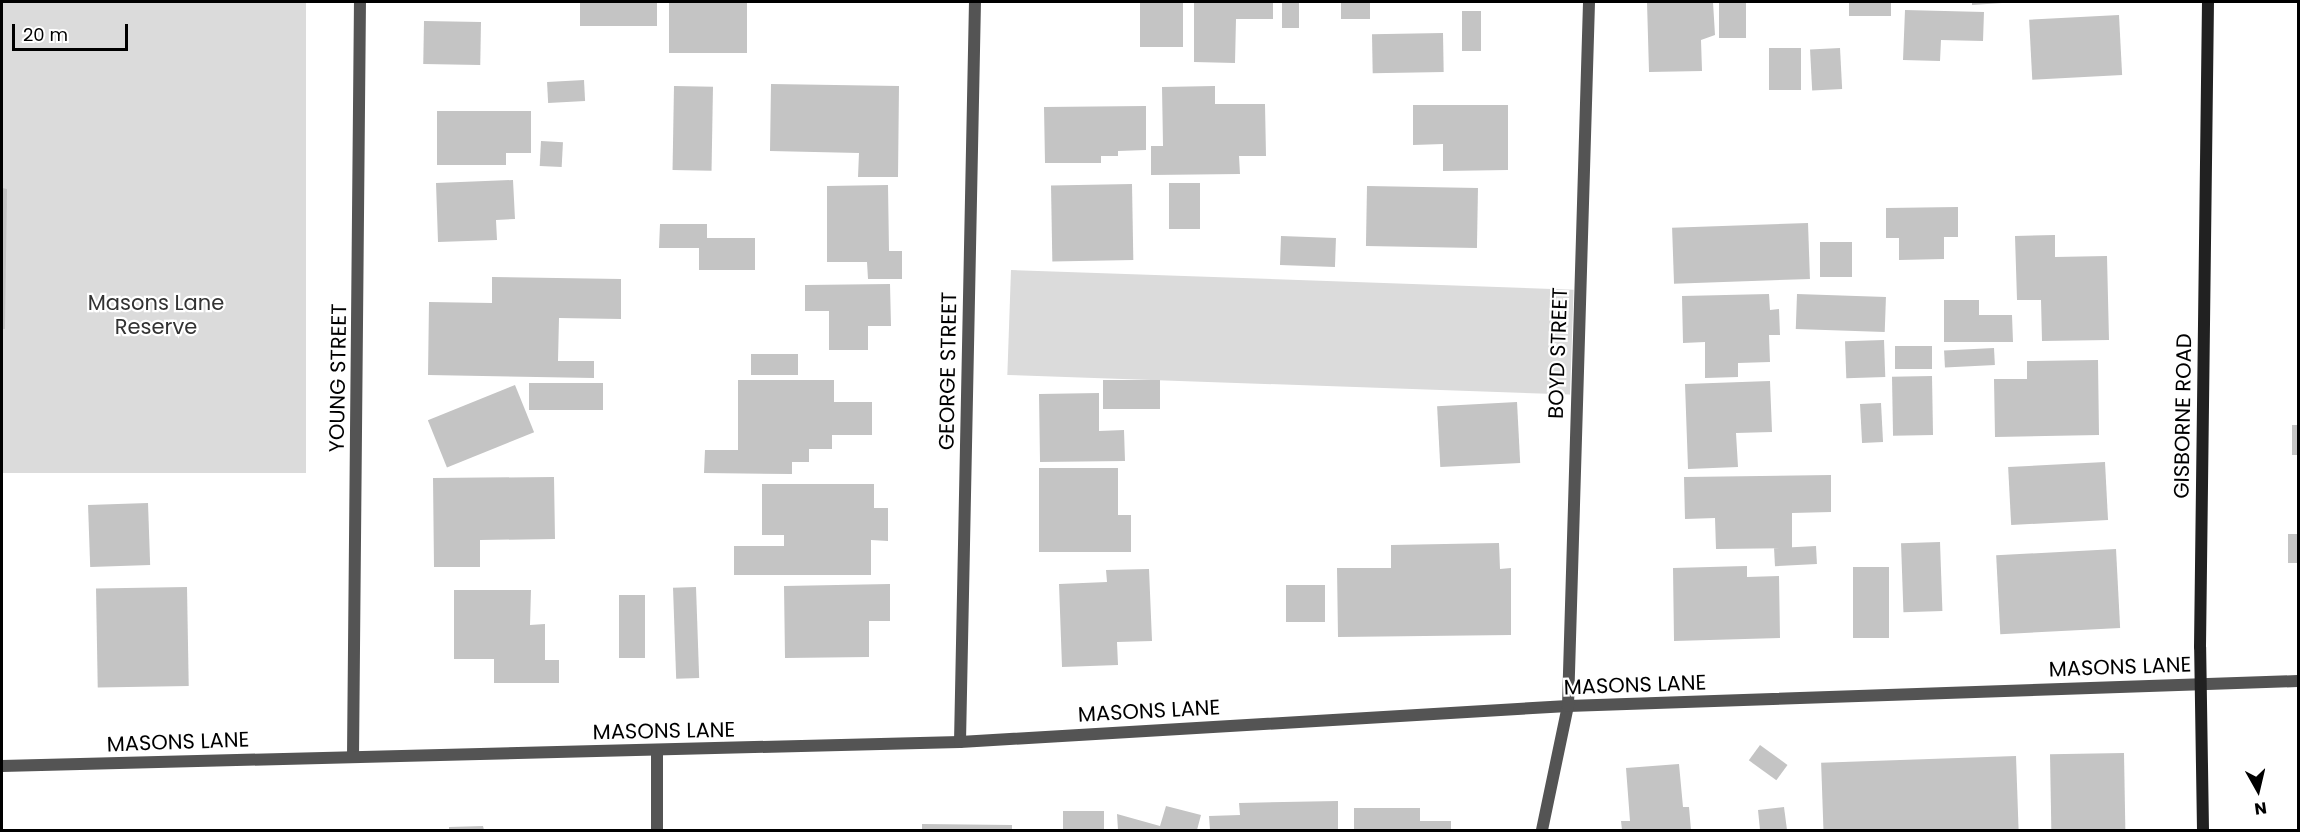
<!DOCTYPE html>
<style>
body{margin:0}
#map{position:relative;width:2300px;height:832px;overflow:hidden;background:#fff;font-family:Poppins,sans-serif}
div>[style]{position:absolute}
.green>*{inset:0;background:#dbdbdb;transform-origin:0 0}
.building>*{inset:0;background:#c4c4c4;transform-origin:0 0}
.street>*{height:12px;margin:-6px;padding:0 6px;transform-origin:6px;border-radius:6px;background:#545454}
.secondary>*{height:12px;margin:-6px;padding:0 6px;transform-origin:6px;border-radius:6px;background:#212121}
span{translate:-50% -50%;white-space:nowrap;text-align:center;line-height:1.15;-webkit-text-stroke:4.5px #fff;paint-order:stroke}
.park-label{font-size:21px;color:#323232}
.street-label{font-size:21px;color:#000}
.frame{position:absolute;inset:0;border:3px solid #000;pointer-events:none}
.north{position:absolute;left:2228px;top:760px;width:60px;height:60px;-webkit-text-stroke:4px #fff;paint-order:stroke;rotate:172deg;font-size:16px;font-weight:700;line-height:24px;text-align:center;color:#000}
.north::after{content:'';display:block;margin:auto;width:21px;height:27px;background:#000;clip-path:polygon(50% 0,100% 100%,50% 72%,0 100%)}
.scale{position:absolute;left:12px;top:24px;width:116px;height:27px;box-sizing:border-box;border:3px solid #000;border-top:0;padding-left:8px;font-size:18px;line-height:21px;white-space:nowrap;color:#000;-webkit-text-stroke:4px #fff;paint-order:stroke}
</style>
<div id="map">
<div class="green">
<div style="left:2px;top:2px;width:304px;height:471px"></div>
<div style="left:1011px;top:270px;width:563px;height:105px;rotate:2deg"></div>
</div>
<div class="building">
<div style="left:580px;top:2px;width:77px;height:24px"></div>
<div style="left:669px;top:2px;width:78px;height:51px"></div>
<div style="left:1140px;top:2px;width:43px;height:45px"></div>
<div style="clip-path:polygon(1194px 2px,1273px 2px,1273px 19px,1236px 19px,1235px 63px,1194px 62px)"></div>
<div style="left:1282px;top:2px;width:17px;height:26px"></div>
<div style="left:1341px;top:2px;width:29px;height:17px"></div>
<div style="clip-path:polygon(1647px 2px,1713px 2px,1715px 35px,1701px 40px,1702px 71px,1649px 72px)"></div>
<div style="left:1719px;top:2px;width:27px;height:36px"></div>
<div style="left:1849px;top:2px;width:42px;height:14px"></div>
<div style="clip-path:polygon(1972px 2px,2002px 2px,2002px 3px,1972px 5px)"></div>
<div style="clip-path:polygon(1905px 10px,1984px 12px,1983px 41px,1941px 40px,1940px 61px,1903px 60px)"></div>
<div style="left:1462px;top:11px;width:19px;height:40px"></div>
<div style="left:2119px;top:15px;width:60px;height:90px;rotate:87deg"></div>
<div style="left:424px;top:21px;width:57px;height:43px;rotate:1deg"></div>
<div style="left:1443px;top:33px;width:39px;height:71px;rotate:89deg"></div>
<div style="left:1769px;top:48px;width:32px;height:42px"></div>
<div style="left:1840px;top:48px;width:41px;height:30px;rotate:87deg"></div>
<div style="left:584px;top:80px;width:21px;height:37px;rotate:87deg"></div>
<div style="clip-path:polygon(771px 84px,899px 86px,898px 177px,858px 177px,859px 153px,770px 151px)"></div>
<div style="left:674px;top:86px;width:39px;height:84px;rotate:1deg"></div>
<div style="clip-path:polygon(1215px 86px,1215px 104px,1265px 104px,1266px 156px,1239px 156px,1240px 174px,1151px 175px,1151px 146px,1163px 146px,1162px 87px)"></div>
<div style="clip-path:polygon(1413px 105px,1508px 105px,1508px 170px,1443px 171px,1443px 144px,1413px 145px)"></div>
<div style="clip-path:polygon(1146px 106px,1146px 150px,1118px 151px,1118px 156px,1101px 156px,1101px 163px,1045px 163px,1044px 107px)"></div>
<div style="clip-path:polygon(437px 111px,531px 111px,531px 153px,506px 153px,506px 165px,437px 165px)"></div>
<div style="left:541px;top:141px;width:22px;height:25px;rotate:3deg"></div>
<div style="clip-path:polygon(513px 180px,515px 219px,496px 220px,497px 240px,438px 242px,436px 183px)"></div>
<div style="left:1169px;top:183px;width:31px;height:46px"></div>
<div style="left:1132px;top:184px;width:76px;height:81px;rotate:89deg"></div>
<div style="clip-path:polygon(888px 185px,889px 251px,902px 251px,902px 279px,868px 279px,867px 262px,827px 262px,827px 186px)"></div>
<div style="left:1367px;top:186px;width:111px;height:60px;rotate:1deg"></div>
<div style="clip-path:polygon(2px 188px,7px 189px,5px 329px,2px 329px)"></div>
<div style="clip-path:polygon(1958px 207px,1958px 237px,1944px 237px,1944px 259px,1899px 260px,1899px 238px,1886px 238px,1886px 208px)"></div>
<div style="left:1808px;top:223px;width:56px;height:136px;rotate:88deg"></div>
<div style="clip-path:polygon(660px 224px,707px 224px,707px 238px,755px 238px,755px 270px,699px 270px,699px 248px,659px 248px)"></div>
<div style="clip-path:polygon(2055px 235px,2055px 257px,2107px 256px,2109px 340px,2042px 341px,2041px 300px,2017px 300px,2015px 236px)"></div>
<div style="left:1281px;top:236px;width:55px;height:29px;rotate:2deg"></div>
<div style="left:1852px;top:242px;width:35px;height:32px;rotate:90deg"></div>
<div style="clip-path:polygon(492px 277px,621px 279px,621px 319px,559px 318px,558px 361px,594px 361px,594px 378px,428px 375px,429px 302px,492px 303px)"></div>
<div style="clip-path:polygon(890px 284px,891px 326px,868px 326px,868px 350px,829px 350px,829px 311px,805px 311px,805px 285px)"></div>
<div style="clip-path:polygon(1769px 294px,1770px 310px,1779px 309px,1780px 335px,1769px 335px,1770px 362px,1738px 363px,1738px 377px,1705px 378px,1705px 342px,1683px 343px,1682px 296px)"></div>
<div style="left:1797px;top:294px;width:89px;height:35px;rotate:2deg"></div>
<div style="clip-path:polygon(1944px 300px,1979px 300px,1979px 315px,2012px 315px,2013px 342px,1944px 342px)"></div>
<div style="left:1884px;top:340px;width:37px;height:39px;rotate:88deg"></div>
<div style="left:1932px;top:346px;width:23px;height:37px;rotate:90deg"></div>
<div style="left:1994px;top:348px;width:17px;height:50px;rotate:87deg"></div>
<div style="left:798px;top:354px;width:21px;height:47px;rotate:90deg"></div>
<div style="clip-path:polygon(2098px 360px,2099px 435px,1995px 437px,1994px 379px,2027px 379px,2027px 361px)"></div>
<div style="left:1932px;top:376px;width:59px;height:40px;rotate:89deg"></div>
<div style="clip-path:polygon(738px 380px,834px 380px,834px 402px,872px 402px,872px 435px,832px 435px,832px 449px,809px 449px,809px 462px,792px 462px,792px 474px,704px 473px,705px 450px,738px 450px)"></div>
<div style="left:1103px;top:380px;width:57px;height:29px"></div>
<div style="clip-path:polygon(1770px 381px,1772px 432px,1736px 433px,1738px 467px,1688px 469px,1685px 384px)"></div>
<div style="left:529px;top:383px;width:74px;height:27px"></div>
<div style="left:515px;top:385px;width:51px;height:94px;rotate:68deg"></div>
<div style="clip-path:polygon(1099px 393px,1099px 431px,1124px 430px,1125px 461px,1040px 462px,1039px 394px)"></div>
<div style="left:1517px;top:402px;width:61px;height:80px;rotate:87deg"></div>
<div style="left:1881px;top:403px;width:39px;height:21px;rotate:87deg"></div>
<div style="left:2292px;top:425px;width:6px;height:30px"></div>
<div style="left:2105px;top:462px;width:58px;height:97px;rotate:87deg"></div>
<div style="clip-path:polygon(1039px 468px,1118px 468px,1118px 515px,1131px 515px,1131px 552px,1039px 552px)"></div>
<div style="clip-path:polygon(1831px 475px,1831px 512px,1792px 513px,1792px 548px,1716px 549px,1715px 518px,1685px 519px,1684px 477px)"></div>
<div style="clip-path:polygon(554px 477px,555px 539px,480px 540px,480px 567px,434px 567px,433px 478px)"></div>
<div style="clip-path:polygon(762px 484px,874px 484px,874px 508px,888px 508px,888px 541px,871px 540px,871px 575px,734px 575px,734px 546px,784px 546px,784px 535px,762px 535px)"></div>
<div style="left:148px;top:503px;width:62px;height:60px;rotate:88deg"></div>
<div style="left:2288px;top:534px;width:10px;height:29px"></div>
<div style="left:1940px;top:542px;width:69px;height:39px;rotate:88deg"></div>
<div style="clip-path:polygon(1499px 543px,1500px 569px,1511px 568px,1511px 635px,1338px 637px,1337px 568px,1391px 568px,1391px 545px)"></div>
<div style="left:1816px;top:546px;width:18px;height:42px;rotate:87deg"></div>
<div style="left:2116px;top:549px;width:79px;height:120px;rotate:87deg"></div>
<div style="clip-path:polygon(1747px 566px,1747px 577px,1779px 576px,1780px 638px,1674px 641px,1673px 568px)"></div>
<div style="left:1853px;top:567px;width:36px;height:71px"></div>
<div style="clip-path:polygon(1149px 569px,1152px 641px,1117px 642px,1118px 665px,1062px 667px,1059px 584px,1107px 582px,1106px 570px)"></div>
<div style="clip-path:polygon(890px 584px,890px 621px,869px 621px,869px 657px,785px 658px,784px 586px)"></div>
<div style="left:1325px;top:585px;width:37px;height:39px;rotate:90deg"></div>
<div style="left:187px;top:587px;width:99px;height:91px;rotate:89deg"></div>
<div style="left:696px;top:587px;width:91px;height:23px;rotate:88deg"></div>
<div style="clip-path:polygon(454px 590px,531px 590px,530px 625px,545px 624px,545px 660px,559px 660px,559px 683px,494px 683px,494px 659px,454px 659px)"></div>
<div style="left:619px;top:595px;width:26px;height:63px"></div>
<div style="left:1760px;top:745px;width:34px;height:19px;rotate:36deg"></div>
<div style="left:2124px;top:753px;width:77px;height:74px;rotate:89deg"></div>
<div style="left:2016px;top:756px;width:74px;height:195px;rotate:88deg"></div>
<div style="clip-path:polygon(1679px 764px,1683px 807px,1689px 807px,1691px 830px,1622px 830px,1621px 821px,1630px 821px,1626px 768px)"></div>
<div style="clip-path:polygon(1338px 801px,1338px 830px,1210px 830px,1209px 816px,1240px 815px,1239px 803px)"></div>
<div style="clip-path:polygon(1166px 806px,1201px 815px,1197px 830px,1118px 830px,1117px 814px,1160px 826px)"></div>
<div style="clip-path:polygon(1784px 807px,1787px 830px,1760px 830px,1758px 810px)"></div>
<div style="clip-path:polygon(1354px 808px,1420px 808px,1420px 821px,1451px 821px,1451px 830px,1354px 830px)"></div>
<div style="left:1104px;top:811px;width:19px;height:41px;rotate:90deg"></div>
<div style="clip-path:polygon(922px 824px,1012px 825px,1012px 830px,922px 830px)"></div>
<div style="clip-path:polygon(483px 826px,484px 830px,449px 830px,449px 827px)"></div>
</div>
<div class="street">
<div style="left:960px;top:742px;width:740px;rotate:-88.84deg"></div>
<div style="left:353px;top:756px;width:754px;rotate:-89.47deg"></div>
<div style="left:2px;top:766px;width:958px;rotate:-1.44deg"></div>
<div style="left:960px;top:742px;width:609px;rotate:-3.39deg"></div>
<div style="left:1568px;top:706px;width:730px;rotate:-1.96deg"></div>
<div style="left:657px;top:830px;width:79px;rotate:-90deg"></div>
<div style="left:1542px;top:830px;width:127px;rotate:-78.2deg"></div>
<div style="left:1568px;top:706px;width:704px;rotate:-88.29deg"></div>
</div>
<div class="secondary">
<div style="left:2203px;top:830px;width:183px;rotate:-90.9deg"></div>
<div style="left:2200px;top:647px;width:645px;rotate:-89.29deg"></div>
</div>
<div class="park-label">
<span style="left:156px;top:315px">Masons Lane<br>Reserve</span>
</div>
<div class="street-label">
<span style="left:1558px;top:353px;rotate:-88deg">BOYD STREET</span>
<span style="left:948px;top:371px;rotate:-89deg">GEORGE STREET</span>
<span style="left:338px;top:378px;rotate:-89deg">YOUNG STREET</span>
<span style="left:2183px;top:416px;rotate:-89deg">GISBORNE ROAD</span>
<span style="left:2120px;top:667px;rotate:-2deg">MASONS LANE</span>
<span style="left:1635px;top:685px;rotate:-2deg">MASONS LANE</span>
<span style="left:1149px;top:711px;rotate:-3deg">MASONS LANE</span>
<span style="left:664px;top:731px;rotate:-1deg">MASONS LANE</span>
<span style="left:178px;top:742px;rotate:-2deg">MASONS LANE</span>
</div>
<div class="frame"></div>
<div class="north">N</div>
<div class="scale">20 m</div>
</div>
